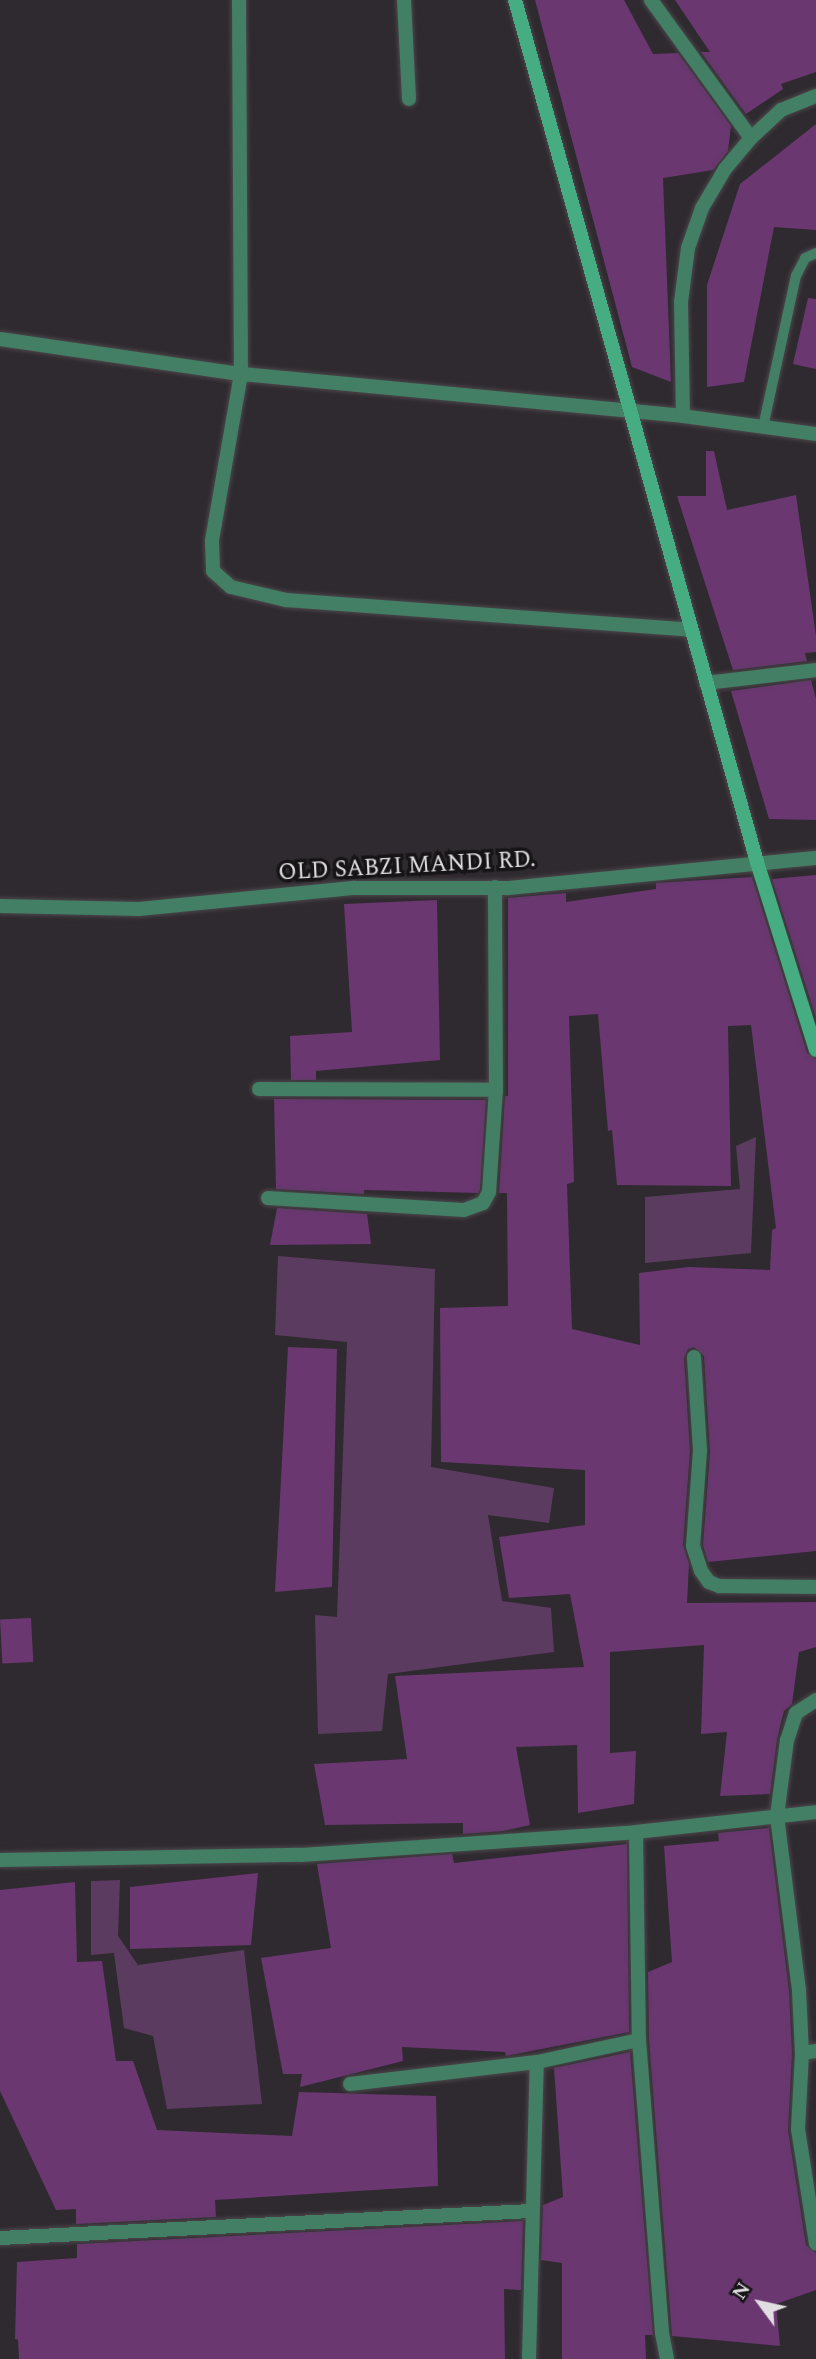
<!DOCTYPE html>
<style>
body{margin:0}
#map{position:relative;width:816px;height:2359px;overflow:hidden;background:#2f2a2f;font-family:Spectral,serif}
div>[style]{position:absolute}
.green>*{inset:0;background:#5c3b61}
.building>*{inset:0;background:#6a3771;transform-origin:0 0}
.roads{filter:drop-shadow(0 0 2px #4b474b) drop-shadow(0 0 2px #4b474b)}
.lane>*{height:10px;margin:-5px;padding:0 5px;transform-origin:5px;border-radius:5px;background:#427f64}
.street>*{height:14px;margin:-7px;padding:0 7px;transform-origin:7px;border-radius:7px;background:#427f64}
.secondary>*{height:14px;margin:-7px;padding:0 7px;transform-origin:7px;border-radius:7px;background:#46ad83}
span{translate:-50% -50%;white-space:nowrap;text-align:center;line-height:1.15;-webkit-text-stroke:7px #161416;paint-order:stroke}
.street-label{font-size:23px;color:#e1dee1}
.north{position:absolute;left:725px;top:2268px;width:70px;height:70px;-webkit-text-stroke:5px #161416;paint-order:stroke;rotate:303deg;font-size:19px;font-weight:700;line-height:28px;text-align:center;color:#e1dee1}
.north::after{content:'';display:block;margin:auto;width:24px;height:32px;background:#e1dee1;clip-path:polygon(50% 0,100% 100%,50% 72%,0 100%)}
</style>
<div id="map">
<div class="green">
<div style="clip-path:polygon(756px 1137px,751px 1253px,645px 1263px,645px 1197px,740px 1189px,736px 1146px)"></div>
<div style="clip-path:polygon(278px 1256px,435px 1269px,431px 1467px,554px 1488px,549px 1523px,488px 1515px,502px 1601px,551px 1608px,554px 1652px,388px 1674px,382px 1731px,318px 1734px,315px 1615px,337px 1617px,347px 1342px,275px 1335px)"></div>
<div style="clip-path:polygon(120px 1880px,118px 1936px,138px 1965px,244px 1950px,262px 2104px,167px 2109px,153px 2036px,124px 2028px,114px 1953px,91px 1955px,91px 1881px)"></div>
</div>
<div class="building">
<div style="clip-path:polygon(535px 0,624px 0,653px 54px,678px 53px,731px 126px,728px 151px,713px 170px,663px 178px,671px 382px,632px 367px)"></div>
<div style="clip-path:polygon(675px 0,816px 0,816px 72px,781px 84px,783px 89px,746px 114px,701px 52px,710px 52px)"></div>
<div style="clip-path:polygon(816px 124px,816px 230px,774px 227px,744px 382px,707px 387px,707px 285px,740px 184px)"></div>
<div style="clip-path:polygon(808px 298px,816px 299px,816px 369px,793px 364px)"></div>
<div style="clip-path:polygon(706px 451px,714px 451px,727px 510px,796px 495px,816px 636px,816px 652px,805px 653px,807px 661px,733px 670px,677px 496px,706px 496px)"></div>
<div style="clip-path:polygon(811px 680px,816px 699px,816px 820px,769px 819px,731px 691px)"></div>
<div style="clip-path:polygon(816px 875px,816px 1018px,772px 879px)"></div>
<div style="clip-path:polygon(evenodd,752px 877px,807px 1053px,816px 1059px,816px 1551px,708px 1562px,703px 1545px,710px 1452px,704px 1356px,694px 1347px,688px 1349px,684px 1358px,690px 1451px,683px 1545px,689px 1564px,687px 1603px,816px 1602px,816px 1647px,799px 1652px,792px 1704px,784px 1711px,777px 1739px,770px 1794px,720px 1796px,727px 1732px,701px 1734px,704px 1645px,610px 1652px,610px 1753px,636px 1751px,634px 1804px,578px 1813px,577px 1745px,516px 1747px,530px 1825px,503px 1831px,463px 1834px,463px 1823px,325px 1825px,314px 1764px,407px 1759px,395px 1676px,584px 1667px,570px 1594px,509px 1598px,499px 1537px,585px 1525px,585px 1470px,441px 1462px,440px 1308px,508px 1306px,507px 1193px,499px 1193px,505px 1096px,508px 1096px,508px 898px,566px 893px,566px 902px,656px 889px,656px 883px,752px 877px,598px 1014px,608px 1131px,612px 1130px,617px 1185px,731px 1186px,728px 1026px,751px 1025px,776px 1228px,772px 1230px,770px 1270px,689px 1267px,639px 1273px,640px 1345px,572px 1329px,567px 1184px,574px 1182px,569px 1016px,598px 1014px)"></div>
<div style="clip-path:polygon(437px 900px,440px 1060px,316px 1071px,316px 1080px,291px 1080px,290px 1036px,352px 1032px,344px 904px)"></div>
<div style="clip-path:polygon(274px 1099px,486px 1100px,480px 1189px,478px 1193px,364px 1190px,364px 1194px,276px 1189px)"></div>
<div style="clip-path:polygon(277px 1208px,367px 1214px,371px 1244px,270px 1245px)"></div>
<div style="clip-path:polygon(288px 1347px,337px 1349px,332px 1587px,275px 1592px)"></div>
<div style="left:31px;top:1618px;width:44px;height:31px;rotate:87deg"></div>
<div style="clip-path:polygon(769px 1828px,789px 1991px,792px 2053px,788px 2130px,806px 2245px,816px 2253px,816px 2290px,776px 2304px,780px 2346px,672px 2336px,649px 2040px,648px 1972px,672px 1962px,664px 1846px,719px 1841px,718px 1833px)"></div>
<div style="clip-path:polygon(627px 1844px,629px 2032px,506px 2056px,505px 2052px,402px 2047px,403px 2061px,300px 2087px,302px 2074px,283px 2074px,261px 1958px,331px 1948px,317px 1864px,452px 1854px,454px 1863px)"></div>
<div style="clip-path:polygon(258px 1873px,251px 1945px,130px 1949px,130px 1887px)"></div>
<div style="clip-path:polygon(75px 1882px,77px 1962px,102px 1961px,116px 2061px,133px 2061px,157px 2130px,292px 2136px,299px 2092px,436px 2096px,438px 2186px,215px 2200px,216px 2217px,76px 2224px,76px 2209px,56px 2210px,0 2091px,0 1890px)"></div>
<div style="clip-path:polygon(630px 2052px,653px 2335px,645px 2335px,646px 2359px,562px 2359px,562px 2263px,541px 2260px,543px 2205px,563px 2197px,554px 2068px)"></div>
<div style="clip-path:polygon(523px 2221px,521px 2290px,504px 2289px,505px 2359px,19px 2359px,18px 2340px,15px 2339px,17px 2262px,77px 2258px,77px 2244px)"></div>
</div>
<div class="roads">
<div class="lane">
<div style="left:763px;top:427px;width:155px;rotate:-77.7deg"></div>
<div style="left:796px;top:276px;width:20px;rotate:-63deg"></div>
<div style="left:805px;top:258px;width:12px;rotate:-24deg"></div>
</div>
<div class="street">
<div style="left:239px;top:0;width:374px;rotate:89.7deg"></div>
<div style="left:241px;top:374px;width:169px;rotate:99.9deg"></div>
<div style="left:212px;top:541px;width:30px;rotate:88deg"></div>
<div style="left:213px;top:571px;width:24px;rotate:42deg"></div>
<div style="left:231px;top:587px;width:57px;rotate:13.3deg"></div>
<div style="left:286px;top:600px;width:406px;rotate:4.2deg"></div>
<div style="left:404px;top:0;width:99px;rotate:87.1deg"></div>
<div style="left:651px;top:0;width:170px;rotate:54.1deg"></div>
<div style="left:0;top:339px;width:244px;rotate:8.3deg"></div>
<div style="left:241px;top:374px;width:444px;rotate:5.4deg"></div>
<div style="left:683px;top:416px;width:134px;rotate:7.7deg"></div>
<div style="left:683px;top:416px;width:114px;rotate:-91deg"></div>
<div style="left:681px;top:302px;width:54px;rotate:-82.6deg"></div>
<div style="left:688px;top:248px;width:42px;rotate:-70.7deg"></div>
<div style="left:702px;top:208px;width:45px;rotate:-59.5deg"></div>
<div style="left:725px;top:169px;width:40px;rotate:-50deg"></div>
<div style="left:751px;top:138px;width:41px;rotate:-43deg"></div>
<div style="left:781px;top:110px;width:38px;rotate:-22deg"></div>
<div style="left:706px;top:683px;width:111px;rotate:-6.7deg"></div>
<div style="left:0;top:906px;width:139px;rotate:1.2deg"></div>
<div style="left:139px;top:909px;width:217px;rotate:-5.6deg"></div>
<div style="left:355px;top:888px;width:153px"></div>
<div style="left:508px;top:888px;width:309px;rotate:-5.6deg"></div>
<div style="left:259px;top:1089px;width:237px;rotate:0.2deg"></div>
<div style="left:268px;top:1198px;width:196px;rotate:3.5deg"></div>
<div style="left:464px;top:1210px;width:20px;rotate:-20deg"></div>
<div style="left:483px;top:1203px;width:13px;rotate:-61deg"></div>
<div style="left:489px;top:1192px;width:102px;rotate:-86.1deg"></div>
<div style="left:496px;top:1090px;width:203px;rotate:-90.3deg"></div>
<div style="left:694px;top:1357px;width:94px;rotate:86.3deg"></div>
<div style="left:700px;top:1451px;width:95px;rotate:94.2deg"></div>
<div style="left:693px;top:1546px;width:26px;rotate:72deg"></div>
<div style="left:701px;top:1571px;width:14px;rotate:54deg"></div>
<div style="left:709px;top:1582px;width:11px;rotate:22deg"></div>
<div style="left:719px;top:1586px;width:97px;rotate:0.6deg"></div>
<div style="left:816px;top:1700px;width:24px;rotate:147deg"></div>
<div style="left:796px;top:1713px;width:28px;rotate:108deg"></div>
<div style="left:787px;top:1740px;width:77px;rotate:97.5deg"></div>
<div style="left:777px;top:1816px;width:175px;rotate:82.8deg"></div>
<div style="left:799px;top:1990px;width:63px;rotate:87.3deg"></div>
<div style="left:802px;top:2053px;width:76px;rotate:93deg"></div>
<div style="left:798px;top:2129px;width:116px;rotate:81.1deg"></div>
<div style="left:636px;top:1832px;width:208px;rotate:89.2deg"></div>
<div style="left:639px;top:2040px;width:294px;rotate:85.5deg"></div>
<div style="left:662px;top:2333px;width:26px;rotate:79deg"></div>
<div style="left:0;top:1860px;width:301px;rotate:-1deg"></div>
<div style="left:301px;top:1855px;width:336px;rotate:-3.9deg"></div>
<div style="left:636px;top:1832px;width:181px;rotate:-6.3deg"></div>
<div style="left:802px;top:2053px;width:14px;rotate:-8deg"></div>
<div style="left:350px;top:2084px;width:188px;rotate:-6.7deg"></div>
<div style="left:537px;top:2062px;width:104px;rotate:-12.2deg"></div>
<div style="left:0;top:2238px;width:532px;rotate:-2.91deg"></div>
<div style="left:529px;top:2359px;width:297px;rotate:-88.5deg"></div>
</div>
<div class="secondary">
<div style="left:515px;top:0;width:895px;rotate:74.32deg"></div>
<div style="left:757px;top:862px;width:197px;rotate:72.6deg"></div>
</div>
</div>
<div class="street-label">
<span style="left:407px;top:867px;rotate:-3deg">OLD SABZI MANDI RD.</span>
</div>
<div class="north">N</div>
</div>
